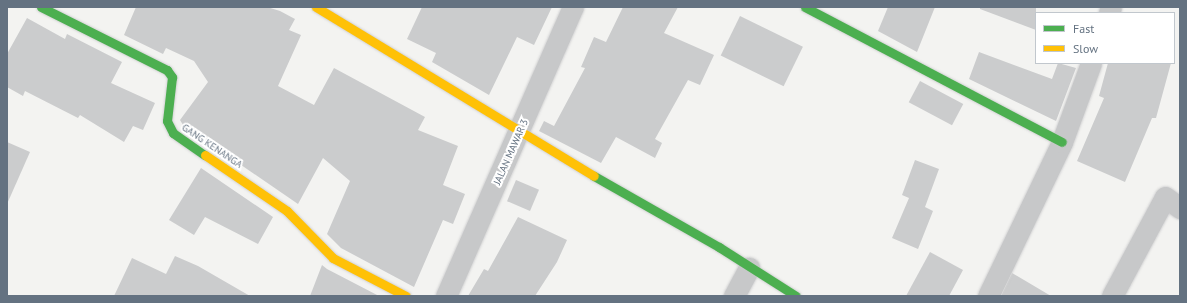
<!DOCTYPE html>
<style>
body{margin:0}
#map{position:relative;width:1187px;height:303px;overflow:hidden;background:#f3f3f1;font-family:"PT Sans",sans-serif}
div>[style]{position:absolute}
.building>*{inset:0;background:#cbcccd;transform-origin:0 0}
.roads{filter:drop-shadow(0 0 1px #d1d1d2) drop-shadow(0 0 1px #d1d1d2)}
.street>*{height:21px;margin:-10.5px;padding:0 10.5px;transform-origin:10.5px;border-radius:10.5px;background:#c7c8c9}
.fast>*{height:9px;margin:-4.5px;padding:0 4.5px;transform-origin:4.5px;border-radius:4.5px;background:#4caf50}
.slow>*{height:9px;margin:-4.5px;padding:0 4.5px;transform-origin:4.5px;border-radius:4.5px;background:#ffc107}
span{translate:-50% -50%;white-space:nowrap;text-align:center;line-height:1.15;-webkit-text-stroke:4px #fff;paint-order:stroke}
.street-label{font-size:10px;color:#647281}
.frame{position:absolute;inset:0;border:8px solid #647281;pointer-events:none}
.legend{position:absolute;left:1035px;top:12px;width:140px;height:52px;box-sizing:border-box;background:#fff;border:1px solid #c1c7cd;margin:0;padding:5px 7px;list-style:none;font-size:12px;color:#647281}
.legend li{display:flex;align-items:center;gap:8px;height:20px}
.legend b{width:20px;border:1px solid #c1c7cd}
</style>
<div id="map">
<div class="building">
<div style="clip-path:polygon(136px 7px,267px 7px,280px 11px,295px 19px,289px 30px,301px 35px,278px 86px,314px 105px,334px 68px,425px 117px,418px 130px,458px 146px,443px 185px,465px 194px,453px 224px,443px 220px,414px 287px,341px 248px,327px 234px,350px 181px,323px 158px,298px 204px,183px 125px,180px 120px,208px 82px,194px 61px,166px 48px,163px 54px,124px 35px)"></div>
<div style="clip-path:polygon(422px 7px,552px 7px,534px 45px,517px 37px,489px 95px,432px 62px,436px 53px,407px 39px)"></div>
<div style="clip-path:polygon(623px 7px,678px 7px,664px 33px,714px 55px,700px 85px,688px 80px,655px 139px,662px 143px,655px 158px,616px 137px,601px 163px,539px 131px,544px 121px,554px 126px,585px 68px,581px 67px,594px 37px,606px 42px)"></div>
<div style="clip-path:polygon(888px 7px,935px 7px,917px 52px,878px 31px)"></div>
<div style="clip-path:polygon(980px 7px,1036px 7px,1036px 30px,980px 9px)"></div>
<div style="left:740px;top:16px;width:70px;height:44px;rotate:26deg"></div>
<div style="clip-path:polygon(27px 18px,65px 39px,67px 34px,122px 62px,111px 83px,155px 103px,143px 130px,133px 126px,124px 142px,80px 115px,78px 118px,25px 91px,23px 96px,7px 87px,7px 54px)"></div>
<div style="clip-path:polygon(979px 52px,1052px 79px,1058px 63px,1076px 68px,1056px 121px,969px 79px)"></div>
<div style="clip-path:polygon(1108px 63px,1171px 63px,1156px 118px,1152px 118px,1125px 182px,1077px 161px,1104px 98px,1099px 96px)"></div>
<div style="left:920px;top:81px;width:49px;height:24px;rotate:28deg"></div>
<div style="clip-path:polygon(7px 142px,30px 152px,7px 204px)"></div>
<div style="clip-path:polygon(915px 160px,939px 169px,925px 207px,933px 211px,918px 249px,892px 238px,909px 198px,902px 195px)"></div>
<div style="clip-path:polygon(201px 168px,273px 217px,258px 244px,205px 217px,194px 235px,169px 220px)"></div>
<div style="left:516px;top:180px;width:25px;height:23px;rotate:23deg"></div>
<div style="clip-path:polygon(518px 217px,567px 240px,557px 262px,535px 296px,468px 296px,484px 269px,488px 271px)"></div>
<div style="clip-path:polygon(930px 252px,963px 270px,949px 296px,906px 296px)"></div>
<div style="clip-path:polygon(175px 256px,198px 266px,250px 296px,114px 296px,132px 258px,166px 274px)"></div>
<div style="clip-path:polygon(322px 265px,327px 269px,379px 296px,310px 296px)"></div>
<div style="clip-path:polygon(1012px 273px,1051px 296px,1001px 296px)"></div>
</div>
<div class="roads">
<div class="street">
<div style="left:1109px;top:13px;width:6px;rotate:-72deg"></div>
<div style="left:446px;top:296px;width:316px;rotate:-66.3deg"></div>
<div style="left:734px;top:296px;width:32px;rotate:-62deg"></div>
<div style="left:988px;top:296px;width:171px;rotate:-64.3deg"></div>
<div style="left:1062px;top:142px;width:84px;rotate:-69.8deg"></div>
<div style="left:1112px;top:296px;width:112px;rotate:-61.8deg"></div>
<div style="left:1165px;top:197px;width:19px;rotate:36deg"></div>
</div>
<div class="fast">
<div style="left:41px;top:7px;width:141px;rotate:26.6deg"></div>
<div style="left:167px;top:70px;width:9px;rotate:54deg"></div>
<div style="left:172px;top:77px;width:44px;rotate:96.5deg"></div>
<div style="left:167px;top:121px;width:13px;rotate:63deg"></div>
<div style="left:173px;top:133px;width:39px;rotate:35deg"></div>
<div style="left:805px;top:7px;width:290px;rotate:27.7deg"></div>
<div style="left:594px;top:176px;width:144px;rotate:29.6deg"></div>
<div style="left:719px;top:247px;width:91px;rotate:32.5deg"></div>
</div>
<div class="slow">
<div style="left:316px;top:7px;width:325px;rotate:31.3deg"></div>
<div style="left:205px;top:155px;width:99px;rotate:34.3deg"></div>
<div style="left:287px;top:211px;width:66px;rotate:45.6deg"></div>
<div style="left:333px;top:258px;width:82px;rotate:27.5deg"></div>
</div>
</div>
<div class="street-label">
<span style="left:212px;top:146px;rotate:34deg">GANG KENANGA</span>
<span style="left:511px;top:152px;rotate:-66deg">JALAN MAWAR 3</span>
</div>
<div class="frame"></div>
<ul class="legend">
<li><b style="height:5px;background:#4caf50"></b>Fast</li>
<li><b style="height:5px;background:#ffc107"></b>Slow</li>
</ul>
</div>
